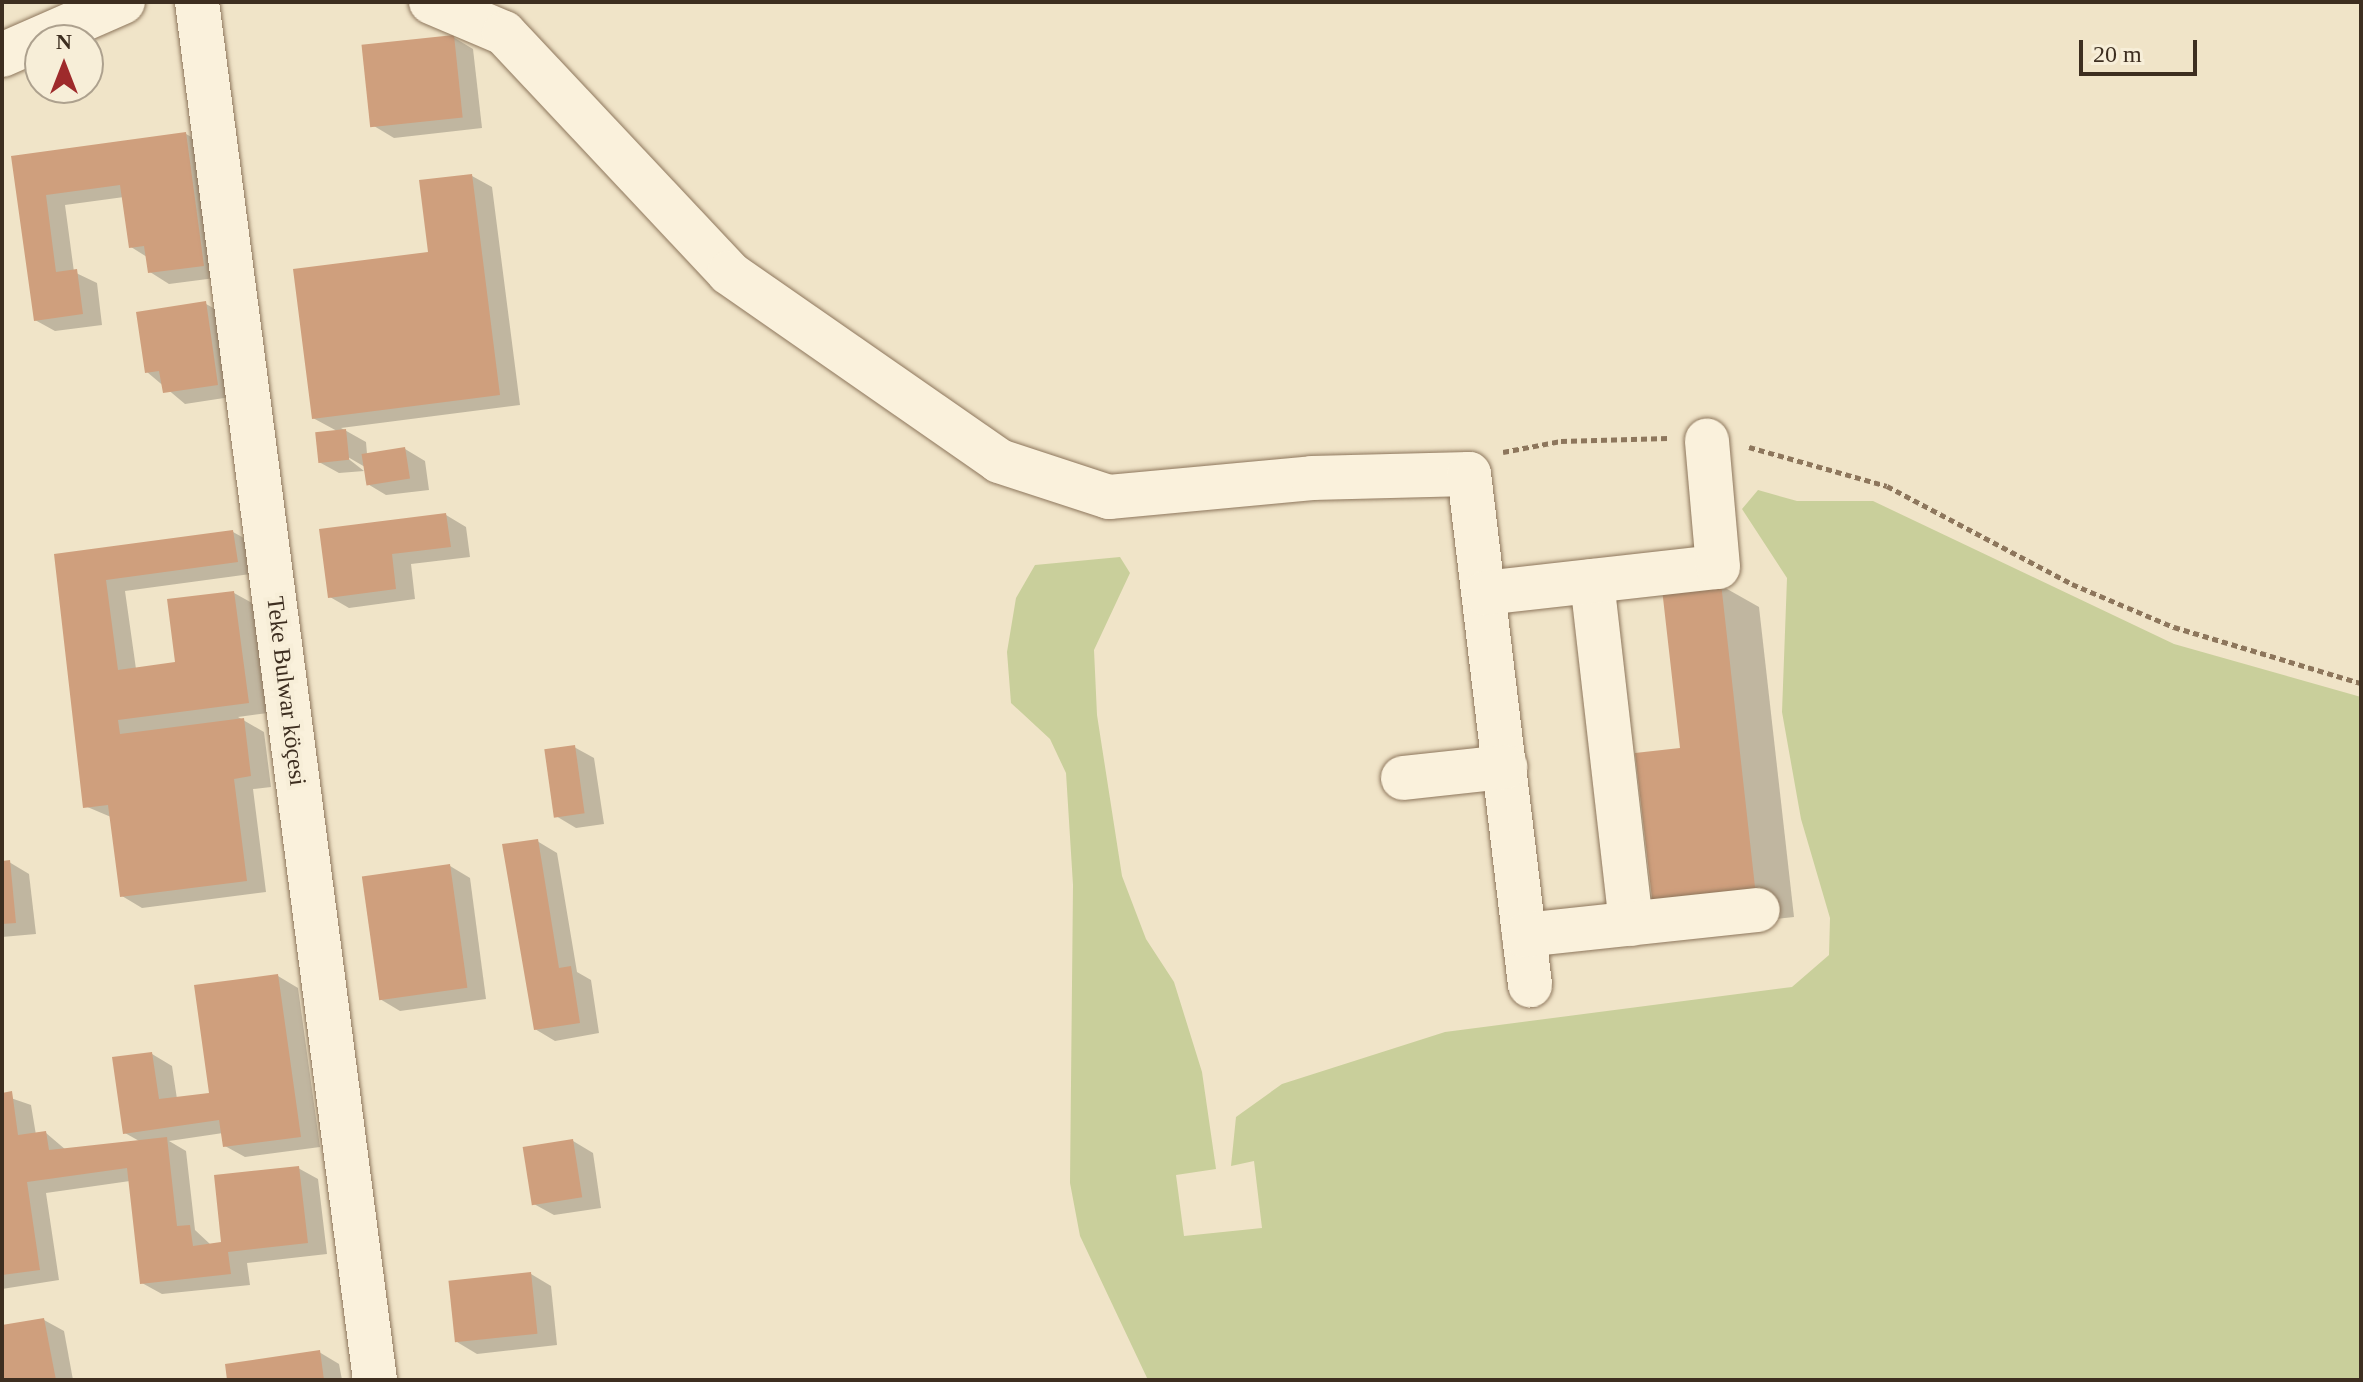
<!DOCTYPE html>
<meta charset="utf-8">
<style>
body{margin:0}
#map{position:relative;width:2363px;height:1382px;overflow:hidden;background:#f0e4c8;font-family:"Times New Roman",serif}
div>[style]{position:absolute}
.green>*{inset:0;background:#c9cf9b}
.shadow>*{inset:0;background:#0003}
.building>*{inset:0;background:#cf9f7d;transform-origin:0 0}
.path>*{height:5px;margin-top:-2.5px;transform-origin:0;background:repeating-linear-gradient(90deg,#8d765c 0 6px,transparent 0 10px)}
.roads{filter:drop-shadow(0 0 2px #8d765c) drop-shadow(0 0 2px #8d765c)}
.minor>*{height:44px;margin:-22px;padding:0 22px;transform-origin:22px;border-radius:22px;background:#faf1dc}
span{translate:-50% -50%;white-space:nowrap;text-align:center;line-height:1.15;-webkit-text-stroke:8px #f7eed8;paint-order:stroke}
.street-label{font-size:24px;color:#3d2e20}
.frame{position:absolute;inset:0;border:4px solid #3d2e20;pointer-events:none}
.north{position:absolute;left:24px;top:24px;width:80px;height:80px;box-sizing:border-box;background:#f7eed8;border:2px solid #ada18e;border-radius:50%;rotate:0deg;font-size:22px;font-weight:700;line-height:32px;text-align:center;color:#3d2e20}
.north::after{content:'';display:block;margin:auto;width:28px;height:36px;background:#9e2a2b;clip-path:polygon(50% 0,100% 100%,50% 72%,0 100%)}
.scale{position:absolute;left:2079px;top:40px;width:118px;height:36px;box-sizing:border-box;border:4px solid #3d2e20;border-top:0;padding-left:10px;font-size:24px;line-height:28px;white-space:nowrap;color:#3d2e20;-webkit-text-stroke:6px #f7eed8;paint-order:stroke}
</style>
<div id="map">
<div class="green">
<div style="clip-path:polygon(1758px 490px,1797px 501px,1873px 501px,2174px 644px,2361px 697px,2361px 1380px,1148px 1380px,1080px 1236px,1070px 1183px,1073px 885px,1066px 773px,1050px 739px,1011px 703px,1007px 652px,1016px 598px,1035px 565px,1120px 557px,1130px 573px,1094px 650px,1097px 715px,1122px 876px,1146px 939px,1174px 982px,1202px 1072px,1216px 1169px,1176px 1175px,1184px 1236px,1262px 1228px,1254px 1161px,1231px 1166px,1236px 1117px,1282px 1084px,1445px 1032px,1792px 987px,1829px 955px,1830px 918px,1801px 819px,1782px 712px,1787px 578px,1742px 509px)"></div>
</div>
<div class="shadow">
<div style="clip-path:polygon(453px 37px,473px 49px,482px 128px,394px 138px,374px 126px)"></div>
<div style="clip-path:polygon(186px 134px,206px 145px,223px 277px,169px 284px,150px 272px,147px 257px,131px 247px,124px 197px,65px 205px,74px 272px,97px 283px,102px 325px,55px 331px,35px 320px,13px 158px)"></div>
<div style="clip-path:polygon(472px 176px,492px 187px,520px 405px,341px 428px,366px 442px,367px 454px,405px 449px,425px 461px,429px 490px,386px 495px,366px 483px,365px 467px,341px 453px,364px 471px,339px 473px,319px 462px,337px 431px,313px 418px,430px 253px)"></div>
<div style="clip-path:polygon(206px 304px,226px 315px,237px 396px,185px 404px,147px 372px)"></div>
<div style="clip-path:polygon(446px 515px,466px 527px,470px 557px,411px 564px,415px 599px,349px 608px,330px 597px)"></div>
<div style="clip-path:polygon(233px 532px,253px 543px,257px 573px,125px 591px,136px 669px,177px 664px,234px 593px,254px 604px,268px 713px,238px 717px,264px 732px,271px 787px,253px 789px,266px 892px,142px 908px,122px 896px,111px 817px,85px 806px,56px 556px)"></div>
<div style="clip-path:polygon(1720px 585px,1759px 607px,1794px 917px,1693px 928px,1683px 750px)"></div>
<div style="clip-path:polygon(574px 747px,594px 758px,604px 824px,576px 828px,556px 816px)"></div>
<div style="clip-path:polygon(537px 841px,557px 853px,577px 972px,591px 980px,599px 1033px,555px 1041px,535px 1029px)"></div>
<div style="clip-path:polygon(9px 862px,29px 874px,36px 934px,2px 937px,2px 863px)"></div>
<div style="clip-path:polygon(450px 866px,470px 878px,486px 999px,400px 1011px,380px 999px)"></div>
<div style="clip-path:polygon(278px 976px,298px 988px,320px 1147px,245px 1157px,225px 1146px,223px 1133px,169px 1141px,186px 1151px,195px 1230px,211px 1245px,224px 1244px,298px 1168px,318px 1179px,327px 1254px,247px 1263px,250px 1285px,162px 1294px,142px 1283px,130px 1181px,46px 1193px,59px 1280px,2px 1289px,2px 1095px,31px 1105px,36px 1135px,46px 1133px,66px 1150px,141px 1142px,125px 1133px,152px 1054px,172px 1066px,177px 1099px,211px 1094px)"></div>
<div style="clip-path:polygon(573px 1141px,593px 1153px,601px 1208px,554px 1215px,534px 1204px)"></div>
<div style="clip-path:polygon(531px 1274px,551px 1286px,557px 1345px,477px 1354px,457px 1342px)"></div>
<div style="clip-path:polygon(44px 1320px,64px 1331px,73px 1380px,2px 1380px,2px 1328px)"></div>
<div style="clip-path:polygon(319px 1352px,339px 1364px,342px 1380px,229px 1380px)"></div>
</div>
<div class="building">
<div style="left:454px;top:35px;width:83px;height:93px;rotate:84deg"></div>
<div style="clip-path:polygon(186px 132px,204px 266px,148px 273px,144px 246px,129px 248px,120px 185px,46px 195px,56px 272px,77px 269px,83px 314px,34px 321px,11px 156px)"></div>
<div style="clip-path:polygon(472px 174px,500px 395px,312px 419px,293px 269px,428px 252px,419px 180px)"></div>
<div style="clip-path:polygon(206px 301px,218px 385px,163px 393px,159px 371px,145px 373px,136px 312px)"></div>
<div style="left:346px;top:429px;width:31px;height:31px;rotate:84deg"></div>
<div style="left:405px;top:447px;width:32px;height:44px;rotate:81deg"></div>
<div style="clip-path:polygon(446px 513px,451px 547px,392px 554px,396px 589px,328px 598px,319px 529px)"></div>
<div style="clip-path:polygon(233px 530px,238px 562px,106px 580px,118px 670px,175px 662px,167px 599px,234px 591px,249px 703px,118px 720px,120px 734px,244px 718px,251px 776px,234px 779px,247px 881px,120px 897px,108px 805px,83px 808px,54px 554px)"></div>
<div style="clip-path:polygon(1721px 583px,1756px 896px,1653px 907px,1635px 753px,1680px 748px,1662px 589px)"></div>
<div style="left:575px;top:745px;width:69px;height:31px;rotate:82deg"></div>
<div style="clip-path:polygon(538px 839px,559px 968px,571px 966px,580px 1023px,534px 1030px,502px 844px)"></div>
<div style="clip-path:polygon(10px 860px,16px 923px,2px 924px,2px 861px)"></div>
<div style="left:450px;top:864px;width:125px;height:89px;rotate:82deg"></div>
<div style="clip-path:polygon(278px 974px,301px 1137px,223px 1147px,219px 1120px,123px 1134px,112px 1057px,152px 1052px,159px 1099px,209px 1093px,194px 985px)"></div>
<div style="clip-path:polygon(12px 1091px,18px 1135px,46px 1131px,49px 1150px,167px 1137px,177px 1226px,190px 1225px,193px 1246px,221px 1242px,214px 1175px,299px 1166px,308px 1243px,228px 1252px,231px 1274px,140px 1284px,127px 1168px,27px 1182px,40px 1270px,2px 1275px,2px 1093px)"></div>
<div style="left:573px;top:1139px;width:59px;height:51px;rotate:81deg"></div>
<div style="left:531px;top:1272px;width:62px;height:83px;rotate:84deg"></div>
<div style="clip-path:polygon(44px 1318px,56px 1380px,2px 1380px,2px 1325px)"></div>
<div style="clip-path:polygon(320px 1350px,324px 1380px,227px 1380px,225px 1364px)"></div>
</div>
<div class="path">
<div style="left:1749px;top:447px;width:143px;rotate:15.8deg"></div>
<div style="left:1887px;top:486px;width:209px;rotate:27.9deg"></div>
<div style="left:2072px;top:584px;width:111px;rotate:22.9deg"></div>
<div style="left:2174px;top:627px;width:195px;rotate:16.7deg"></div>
<div style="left:1503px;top:452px;width:59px;rotate:-10.7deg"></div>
<div style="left:1561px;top:441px;width:107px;rotate:-1.6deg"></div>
</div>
<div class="roads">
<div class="minor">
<div style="left:197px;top:2px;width:1389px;rotate:82.64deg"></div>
<div style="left:431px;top:2px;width:79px;rotate:23deg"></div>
<div style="left:504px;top:33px;width:329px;rotate:46.8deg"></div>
<div style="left:729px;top:273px;width:329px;rotate:34.8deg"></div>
<div style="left:999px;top:461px;width:116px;rotate:18.1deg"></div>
<div style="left:1109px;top:497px;width:204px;rotate:-5.3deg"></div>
<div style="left:1312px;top:478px;width:157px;rotate:-1.5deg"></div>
<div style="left:1469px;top:474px;width:515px;rotate:83.19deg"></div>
<div style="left:2px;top:55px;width:132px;rotate:-23.7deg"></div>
<div style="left:1592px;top:581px;width:345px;rotate:83.5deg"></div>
<div style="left:1485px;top:593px;width:234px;rotate:-6.4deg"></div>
<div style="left:1718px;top:567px;width:127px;rotate:-95deg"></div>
<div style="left:1403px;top:778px;width:103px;rotate:-6.2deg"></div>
<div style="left:1524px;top:935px;width:235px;rotate:-6.1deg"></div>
</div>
</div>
<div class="street-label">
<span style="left:286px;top:691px;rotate:83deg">Teke Bulwar köçesi</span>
</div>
<div class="frame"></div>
<div class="north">N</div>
<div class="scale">20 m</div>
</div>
